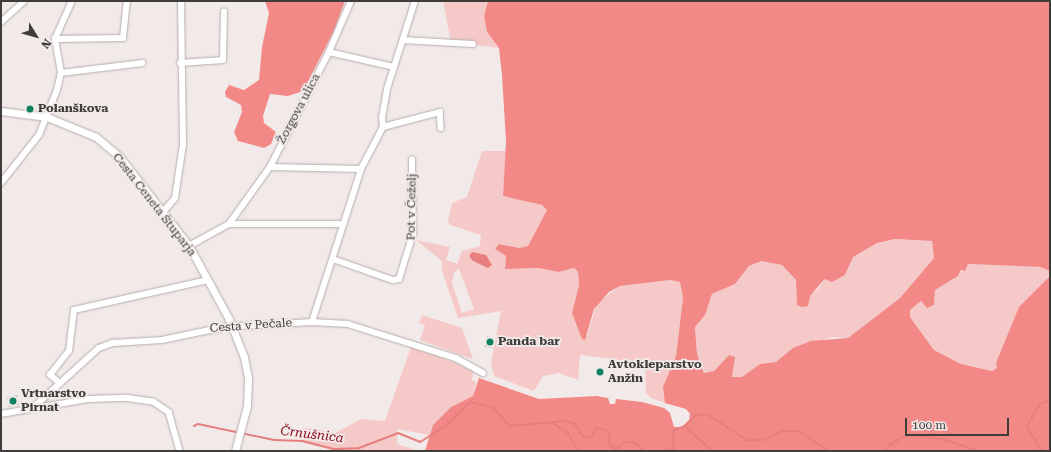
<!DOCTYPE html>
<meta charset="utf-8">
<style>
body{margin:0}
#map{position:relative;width:1051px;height:452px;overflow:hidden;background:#f2eae9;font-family:"Roboto Serif",serif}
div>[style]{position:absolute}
.green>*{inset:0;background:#f5c9c7}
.forest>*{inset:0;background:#f28987}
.water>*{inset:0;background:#e67f7d}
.stream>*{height:2px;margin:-1px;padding:0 1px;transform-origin:1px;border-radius:1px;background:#e67f7d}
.building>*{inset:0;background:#c4cbc7;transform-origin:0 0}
.roads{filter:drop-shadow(0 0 1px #b5adac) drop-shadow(0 0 1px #b5adac)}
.minor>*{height:5.5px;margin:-2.75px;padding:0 2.75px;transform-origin:2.75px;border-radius:2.75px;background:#fff}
.tertiary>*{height:7px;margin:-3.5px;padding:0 3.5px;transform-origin:3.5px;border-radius:3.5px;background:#fff}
.dots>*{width:11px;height:11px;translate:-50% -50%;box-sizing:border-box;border:2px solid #f2eae9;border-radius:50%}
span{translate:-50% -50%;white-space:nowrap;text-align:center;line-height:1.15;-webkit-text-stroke:3.5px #f2eae9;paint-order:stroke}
.poi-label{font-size:12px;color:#3f3c3c;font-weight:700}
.left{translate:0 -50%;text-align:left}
.street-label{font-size:12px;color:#3f3c3c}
.water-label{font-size:13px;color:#8e0e21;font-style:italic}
.frame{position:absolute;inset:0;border:2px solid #3f3c3c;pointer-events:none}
.north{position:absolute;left:16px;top:16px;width:40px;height:40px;-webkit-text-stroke:3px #f2eae9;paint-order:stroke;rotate:127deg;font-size:11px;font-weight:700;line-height:16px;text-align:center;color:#3f3c3c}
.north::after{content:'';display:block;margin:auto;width:14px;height:18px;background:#3f3c3c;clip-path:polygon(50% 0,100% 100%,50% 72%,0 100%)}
.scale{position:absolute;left:905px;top:418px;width:104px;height:18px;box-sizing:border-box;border:2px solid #3f3c3c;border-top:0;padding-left:5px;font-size:12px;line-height:14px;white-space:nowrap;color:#3f3c3c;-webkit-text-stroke:3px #f2eae9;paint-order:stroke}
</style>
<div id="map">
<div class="green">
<div style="clip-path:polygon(443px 1px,488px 1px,484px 16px,487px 32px,499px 48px,451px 42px)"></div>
<div style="clip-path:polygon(evenodd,482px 151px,506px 151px,503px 196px,542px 205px,547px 210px,528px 246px,519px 248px,499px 244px,495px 249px,506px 256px,505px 269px,538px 268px,559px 272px,574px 268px,578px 272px,579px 285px,572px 313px,582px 334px,587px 336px,597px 303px,620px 286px,670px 280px,680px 282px,683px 298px,676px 356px,665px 382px,665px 403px,651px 398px,646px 393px,645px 363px,580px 355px,578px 380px,559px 373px,543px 376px,534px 391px,494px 376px,491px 363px,501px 311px,458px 318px,442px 271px,442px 261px,416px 240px,450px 247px,446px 260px,457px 264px,462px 251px,480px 246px,481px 235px,450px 225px,448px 221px,452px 203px,467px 197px,482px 151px,459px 269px,474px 309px,462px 313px,452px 283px,454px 272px,459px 269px)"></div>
<div style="clip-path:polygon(895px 239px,932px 241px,934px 258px,900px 298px,848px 338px,833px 337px,793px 349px,776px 362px,760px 364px,742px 377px,732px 377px,734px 364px,729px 355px,714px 371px,705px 373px,697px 354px,695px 327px,705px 315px,712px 294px,735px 284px,749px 266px,761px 261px,782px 265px,796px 280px,797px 305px,819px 288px,825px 279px,845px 275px,853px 257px,877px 243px)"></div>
<div style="clip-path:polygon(968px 264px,1040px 267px,1050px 271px,1046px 282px,1019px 307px,997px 368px,992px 371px,961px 364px,934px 350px,910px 317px,910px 310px,921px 301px,927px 308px,934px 305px,935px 290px,958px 276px)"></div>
<div style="clip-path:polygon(422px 315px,462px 328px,473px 359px,420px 340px,425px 325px,419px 323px)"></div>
<div style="clip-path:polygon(411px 347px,458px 364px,473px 372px,472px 380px,476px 382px,473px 396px,451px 407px,433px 425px,430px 435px,397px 429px,397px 444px,419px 451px,334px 451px,303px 442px,304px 429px,307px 428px,335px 433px,361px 419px,385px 421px)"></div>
</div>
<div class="forest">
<div style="clip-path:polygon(265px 1px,345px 1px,333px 33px,303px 91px,288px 96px,270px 94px,263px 116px,264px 123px,276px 132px,271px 144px,264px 148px,238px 141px,234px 132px,242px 112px,241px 105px,226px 97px,225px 92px,229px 85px,244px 90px,259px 80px,262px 47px,269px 13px)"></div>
<div style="clip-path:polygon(evenodd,488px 1px,1050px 1px,1050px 271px,1040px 267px,968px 264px,965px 271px,961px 270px,958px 276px,935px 290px,934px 305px,927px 308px,921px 301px,910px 310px,910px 317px,934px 350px,961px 364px,992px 371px,997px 368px,996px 363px,1019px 307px,1050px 276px,1050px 451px,425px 451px,433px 425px,451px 407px,473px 396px,479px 378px,539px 399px,597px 396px,608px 398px,610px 404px,615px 404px,616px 399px,642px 402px,664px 408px,670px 413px,674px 427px,682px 427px,689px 420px,690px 414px,686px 409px,665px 403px,663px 387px,676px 356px,683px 298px,680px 282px,670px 280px,620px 286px,609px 292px,594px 309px,585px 340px,582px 339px,572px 313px,579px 285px,578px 272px,574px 268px,559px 272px,538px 268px,505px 269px,506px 256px,495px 249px,499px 244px,519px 248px,528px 246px,547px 210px,542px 205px,503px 196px,506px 141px,502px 75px,499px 48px,487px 32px,484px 16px,488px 1px,895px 239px,932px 241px,934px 258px,900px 298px,848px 338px,811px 341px,793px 348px,776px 362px,760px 364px,742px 377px,732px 377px,735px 357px,729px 355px,714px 371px,704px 373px,697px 354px,695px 327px,705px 315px,712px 294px,735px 284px,749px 266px,761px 261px,782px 265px,796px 280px,797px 305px,802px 307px,808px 306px,810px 296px,822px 282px,825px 279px,832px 282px,845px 275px,853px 257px,877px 243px,895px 239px)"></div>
</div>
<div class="water">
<div style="clip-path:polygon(472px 252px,486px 255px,492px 265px,488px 268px,473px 261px,469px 256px)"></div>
</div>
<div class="stream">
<div style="left:551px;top:422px;width:20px;rotate:33deg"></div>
<div style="left:568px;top:433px;width:21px;rotate:61deg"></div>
<div style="left:194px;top:426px;width:4px;rotate:-27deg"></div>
<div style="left:198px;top:424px;width:78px;rotate:11.9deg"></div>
<div style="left:274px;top:440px;width:28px;rotate:2deg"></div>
<div style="left:302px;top:441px;width:34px;rotate:14deg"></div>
<div style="left:335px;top:449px;width:24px;rotate:-2deg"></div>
<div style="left:359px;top:448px;width:42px;rotate:-21deg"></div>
<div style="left:398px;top:433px;width:24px;rotate:22deg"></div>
<div style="left:420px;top:442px;width:32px;rotate:-32deg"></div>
<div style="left:447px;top:425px;width:33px;rotate:-45deg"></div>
<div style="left:470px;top:402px;width:25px;rotate:14deg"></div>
<div style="left:494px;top:408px;width:23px;rotate:50deg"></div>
<div style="left:509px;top:426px;width:57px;rotate:-5deg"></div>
<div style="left:566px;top:421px;width:9px;rotate:18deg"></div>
<div style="left:575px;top:424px;width:15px;rotate:58deg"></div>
<div style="left:583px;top:437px;width:7px;rotate:8deg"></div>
<div style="left:590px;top:438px;width:12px;rotate:-55deg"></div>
<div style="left:597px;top:428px;width:11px;rotate:15deg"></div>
<div style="left:608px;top:431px;width:15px;rotate:82deg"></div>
<div style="left:610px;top:446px;width:7px;rotate:27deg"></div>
<div style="left:616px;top:449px;width:11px;rotate:-38deg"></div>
<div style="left:625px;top:442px;width:9px"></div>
<div style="left:634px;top:442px;width:13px;rotate:42deg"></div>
<div style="left:685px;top:426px;width:37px;rotate:43deg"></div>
<div style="left:664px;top:451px;width:9px;rotate:-13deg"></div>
<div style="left:673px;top:449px;width:19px;rotate:-87deg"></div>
<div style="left:674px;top:430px;width:12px;rotate:-20deg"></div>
<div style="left:685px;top:426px;width:14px;rotate:-45deg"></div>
<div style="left:695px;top:416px;width:12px;rotate:-9deg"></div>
<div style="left:707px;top:414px;width:48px;rotate:33deg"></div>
<div style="left:747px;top:440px;width:16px"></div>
<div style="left:763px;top:440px;width:21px;rotate:-25deg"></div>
<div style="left:782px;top:431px;width:17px"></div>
<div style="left:799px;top:431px;width:36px;rotate:34deg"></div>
<div style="left:886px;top:451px;width:8px;rotate:-60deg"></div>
<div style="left:890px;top:444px;width:18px;rotate:-27deg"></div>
<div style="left:906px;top:436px;width:13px"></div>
<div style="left:919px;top:436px;width:27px;rotate:8deg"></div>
<div style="left:946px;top:440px;width:34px;rotate:19deg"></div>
<div style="left:1042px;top:451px;width:28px;rotate:-122deg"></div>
<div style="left:1027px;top:427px;width:26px;rotate:-61deg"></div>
<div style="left:1040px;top:404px;width:11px;rotate:-22deg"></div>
</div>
<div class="building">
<div style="left:487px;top:336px;width:8px;height:11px;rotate:14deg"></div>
<div style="left:17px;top:395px;width:10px;height:10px;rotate:79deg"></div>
</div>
<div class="roads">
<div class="minor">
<div style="left:1px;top:22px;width:31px;rotate:-42deg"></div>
<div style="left:55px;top:39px;width:68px;rotate:-0.8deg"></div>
<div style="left:123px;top:38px;width:37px;rotate:-84deg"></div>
<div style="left:403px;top:40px;width:70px;rotate:3.3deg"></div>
<div style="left:329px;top:52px;width:67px;rotate:13deg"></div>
<div style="left:180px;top:63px;width:43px;rotate:-4deg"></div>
<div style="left:223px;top:60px;width:48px;rotate:-88.8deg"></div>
<div style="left:61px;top:73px;width:82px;rotate:-7deg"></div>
<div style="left:383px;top:127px;width:59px;rotate:-14.7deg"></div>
<div style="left:440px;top:112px;width:16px;rotate:86deg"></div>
<div style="left:270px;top:167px;width:91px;rotate:1.3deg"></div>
<div style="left:1px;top:183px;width:61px;rotate:-51.6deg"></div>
<div style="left:39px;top:135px;width:48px;rotate:-68.2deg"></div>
<div style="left:57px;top:90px;width:17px;rotate:-77deg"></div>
<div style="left:61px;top:73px;width:35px;rotate:-100deg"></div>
<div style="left:55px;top:39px;width:42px;rotate:-65.9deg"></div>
<div style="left:163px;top:212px;width:18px;rotate:-49deg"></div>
<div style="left:175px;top:198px;width:54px;rotate:-81.4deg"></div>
<div style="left:183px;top:145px;width:144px;rotate:-90.8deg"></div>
<div style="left:229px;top:224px;width:114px"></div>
<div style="left:189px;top:246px;width:46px;rotate:-28.8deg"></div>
<div style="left:229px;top:224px;width:70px;rotate:-54.3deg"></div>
<div style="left:270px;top:167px;width:129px;rotate:-62.8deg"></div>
<div style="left:329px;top:52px;width:56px;rotate:-66.7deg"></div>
<div style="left:333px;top:259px;width:64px;rotate:19.3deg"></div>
<div style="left:393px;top:280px;width:6px;rotate:-9deg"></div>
<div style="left:399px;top:279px;width:47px;rotate:-72.7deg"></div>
<div style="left:413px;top:234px;width:74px;rotate:-90.8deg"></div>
<div style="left:312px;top:322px;width:161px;rotate:-72.2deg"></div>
<div style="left:361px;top:169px;width:47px;rotate:-62.4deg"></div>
<div style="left:383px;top:127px;width:9px;rotate:-96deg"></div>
<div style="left:382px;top:118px;width:29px;rotate:-80deg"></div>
<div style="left:387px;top:89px;width:92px;rotate:-72.3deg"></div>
<div style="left:59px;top:383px;width:12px;rotate:-138deg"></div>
<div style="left:50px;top:375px;width:31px;rotate:-52deg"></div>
<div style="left:69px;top:351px;width:41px;rotate:-83deg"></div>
<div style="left:74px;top:310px;width:137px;rotate:-12.6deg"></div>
<div style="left:35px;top:406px;width:86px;rotate:-42.2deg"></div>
<div style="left:99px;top:348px;width:15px;rotate:-20deg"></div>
<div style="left:113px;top:343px;width:49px;rotate:-3.5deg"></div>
<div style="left:162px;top:340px;width:63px;rotate:-11.8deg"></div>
<div style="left:224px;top:327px;width:88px;rotate:-3.3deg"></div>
<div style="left:312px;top:322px;width:36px;rotate:3deg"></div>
<div style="left:348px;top:324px;width:113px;rotate:17.5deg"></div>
<div style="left:456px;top:358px;width:31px;rotate:29deg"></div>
<div style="left:1px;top:414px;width:89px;rotate:-9.7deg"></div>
<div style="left:89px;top:399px;width:38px;rotate:-2deg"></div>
<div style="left:127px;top:398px;width:27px;rotate:8deg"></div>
<div style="left:154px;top:402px;width:18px;rotate:34deg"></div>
<div style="left:169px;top:412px;width:41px;rotate:74.2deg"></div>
</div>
<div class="tertiary">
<div style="left:1px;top:111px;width:46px;rotate:7.4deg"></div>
<div style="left:47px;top:117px;width:53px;rotate:22.2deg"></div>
<div style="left:96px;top:137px;width:30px;rotate:40deg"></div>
<div style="left:119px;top:156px;width:114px;rotate:52.1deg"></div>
<div style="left:189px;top:246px;width:83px;rotate:61.3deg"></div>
<div style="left:229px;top:319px;width:41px;rotate:68.5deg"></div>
<div style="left:244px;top:357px;width:21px;rotate:79deg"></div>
<div style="left:248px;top:378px;width:28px;rotate:92deg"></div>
<div style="left:247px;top:406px;width:47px;rotate:104.9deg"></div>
</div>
</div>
<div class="dots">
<div style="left:30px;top:109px;background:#0f815f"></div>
<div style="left:490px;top:342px;background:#0f815f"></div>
<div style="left:600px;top:372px;background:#0f815f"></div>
<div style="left:13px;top:401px;background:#0f815f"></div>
</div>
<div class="poi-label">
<span class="left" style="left:38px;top:109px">Polanškova</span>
<span class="left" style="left:498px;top:342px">Panda bar</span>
<span class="left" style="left:608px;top:372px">Avtokleparstvo<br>Anžin</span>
<span class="left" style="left:21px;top:401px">Vrtnarstvo<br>Pirnat</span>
</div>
<div class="street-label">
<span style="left:299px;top:109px;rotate:-62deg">Žorgova ulica</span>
<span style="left:154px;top:205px;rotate:52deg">Cesta Ceneta Štuparja</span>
<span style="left:412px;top:207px;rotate:-89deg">Pot v Čeželj</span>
<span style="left:251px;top:326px;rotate:-4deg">Cesta v Pečale</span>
</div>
<div class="water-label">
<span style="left:312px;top:435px;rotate:7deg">Črnušnica</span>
</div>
<div class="frame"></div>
<div class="north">N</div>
<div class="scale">100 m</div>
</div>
